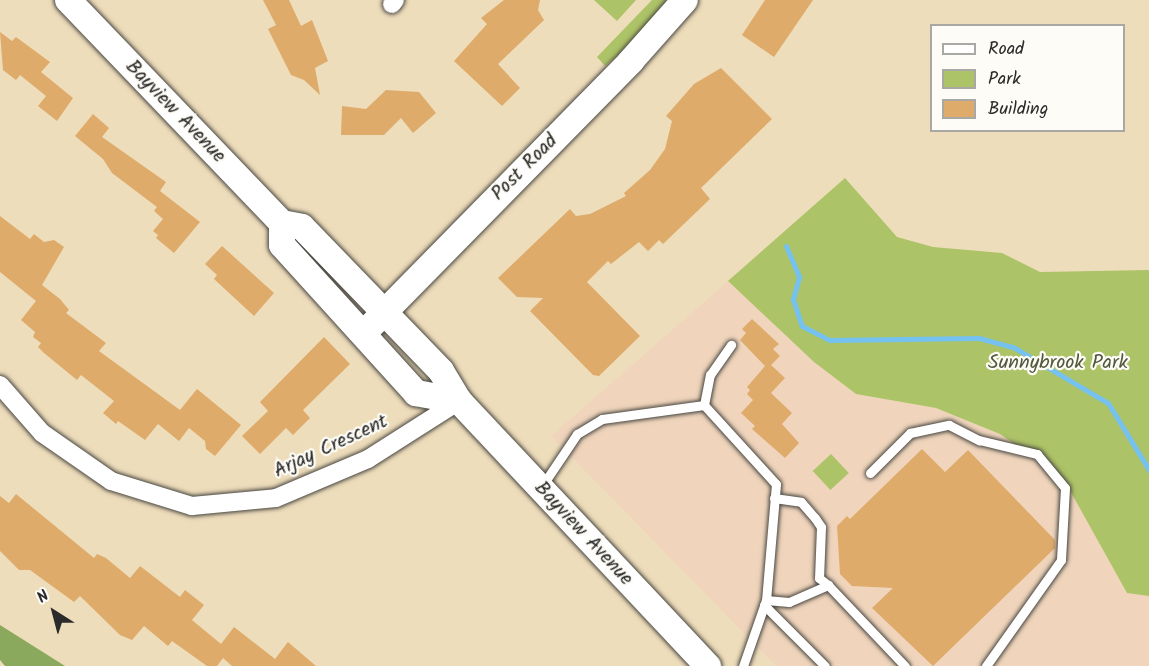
<!DOCTYPE html>
<style>
body{margin:0}
#map{position:relative;width:1149px;height:666px;overflow:hidden;background:#edb;font-family:Kalam,sans-serif}
div>[style]{position:absolute}
.built>*{inset:0;background:#f0d5bc}
.green>*{inset:0;background:#adc367;transform-origin:0 0}
.forest>*{inset:0;background:#8aa95c}
.stream>*{height:5px;margin:-2.5px;padding:0 2.5px;transform-origin:2.5px;border-radius:2.5px;background:#75c1ef}
.building>*{inset:0;background:#deab6b}
.roads{filter:drop-shadow(0 0 2px #484641) drop-shadow(0 0 2px #484641)}
.lane>*{height:9px;margin:-4.5px;padding:0 4.5px;transform-origin:4.5px;border-radius:4.5px;background:#fff}
.street>*{height:18px;margin:-9px;padding:0 9px;transform-origin:9px;border-radius:9px;background:#fff}
.secondary>*{height:26px;margin:-13px;padding:0 13px;transform-origin:13px;border-radius:13px;background:#fff}
span{translate:-50% -50%;white-space:nowrap;text-align:center;line-height:1.15;-webkit-text-stroke:4.5px #fdfcf7;paint-order:stroke}
.street-label{font-size:20px;color:#2b2b2b}
.park-label{font-size:20px;color:#52593d}
.legend{position:absolute;left:930px;top:24px;width:195px;height:108px;box-sizing:border-box;background:#fdfcf7;border:2px solid #a9a8a5;margin:0;padding:8px 10px;list-style:none;font-size:18px;color:#2b2b2b}
.legend li{display:flex;align-items:center;gap:12px;height:30px}
.legend b{width:30px;border:2px solid #a9a8a5}
.north{position:absolute;left:24px;top:582px;width:60px;height:60px;-webkit-text-stroke:4px #fdfcf7;paint-order:stroke;rotate:324deg;font-size:16px;font-weight:700;line-height:24px;text-align:center;color:#2b2b2b}
.north::after{content:'';display:block;margin:auto;width:21px;height:27px;background:#2b2b2b;clip-path:polygon(50% 0,100% 100%,50% 72%,0 100%)}
</style>
<div id="map">
<div class="built">
<div style="clip-path:polygon(728px 281px,814px 362px,856px 394px,936px 408px,1000px 434px,1063px 478px,1127px 593px,1149px 596px,1149px 666px,776px 666px,551px 436px)"></div>
</div>
<div class="green">
<div style="clip-path:polygon(594px 0,636px 0,617px 21px)"></div>
<div style="clip-path:polygon(652px 0,673px 0,645px 33px,605px 66px,597px 57px)"></div>
<div style="clip-path:polygon(845px 178px,897px 237px,933px 247px,1002px 253px,1040px 272px,1149px 270px,1149px 596px,1127px 593px,1063px 478px,1000px 434px,936px 408px,856px 394px,814px 362px,728px 281px)"></div>
<div style="left:831px;top:454px;width:26px;height:25px;rotate:47deg"></div>
</div>
<div class="forest">
<div style="clip-path:polygon(0 625px,65px 666px,5px 666px,0 660px)"></div>
</div>
<div class="stream">
<div style="left:786px;top:246px;width:34px;rotate:67deg"></div>
<div style="left:799px;top:277px;width:23px;rotate:105deg"></div>
<div style="left:793px;top:299px;width:28px;rotate:72deg"></div>
<div style="left:802px;top:326px;width:30px;rotate:27deg"></div>
<div style="left:829px;top:340px;width:150px;rotate:-0.8deg"></div>
<div style="left:979px;top:338px;width:35px;rotate:15deg"></div>
<div style="left:1013px;top:347px;width:110px;rotate:30.5deg"></div>
<div style="left:1108px;top:403px;width:79px;rotate:58.5deg"></div>
</div>
<div class="building">
<div style="clip-path:polygon(263px 0,289px 0,301px 26px,312px 20px,328px 61px,315px 68px,320px 95px,304px 80px,291px 75px,268px 29px,276px 25px)"></div>
<div style="clip-path:polygon(504px 0,540px 0,538px 10px,544px 20px,498px 64px,520px 88px,502px 106px,454px 61px,487px 24px,481px 18px)"></div>
<div style="clip-path:polygon(765px 0,813px 0,774px 57px,742px 35px)"></div>
<div style="clip-path:polygon(0 32px,12px 41px,16px 37px,50px 62px,41px 72px,73px 98px,57px 121px,38px 106px,46px 96px,20px 75px,16px 80px,3px 70px)"></div>
<div style="clip-path:polygon(721px 68px,772px 119px,701px 188px,710px 199px,663px 244px,659px 240px,648px 251px,639px 242px,611px 264px,608px 261px,587px 282px,640px 336px,599px 376px,593px 375px,530px 311px,543px 298px,517px 297px,498px 278px,570px 209px,576px 216px,590px 214px,626px 196px,624px 193px,650px 170px,665px 149px,672px 121px,666px 116px,694px 84px)"></div>
<div style="clip-path:polygon(386px 90px,419px 92px,436px 113px,413px 133px,401px 118px,384px 135px,341px 135px,342px 106px,366px 109px)"></div>
<div style="clip-path:polygon(93px 114px,109px 128px,102px 137px,166px 182px,160px 191px,200px 222px,174px 253px,156px 238px,158px 235px,153px 231px,163px 219px,154px 211px,157px 207px,112px 173px,103px 159px,75px 136px)"></div>
<div style="clip-path:polygon(0 216px,30px 239px,34px 234px,44px 242px,54px 240px,64px 247px,42px 285px,60px 299px,69px 310px,66px 313px,106px 343px,99px 351px,180px 410px,197px 389px,241px 425px,215px 456px,206px 449px,205px 441px,189px 428px,179px 441px,158px 424px,145px 440px,118px 421px,116px 424px,103px 413px,114px 401px,81px 375px,77px 380px,44px 353px,38px 347px,41px 343px,33px 337px,35px 332px,21px 320px,36px 301px,0 272px)"></div>
<div style="clip-path:polygon(222px 246px,274px 293px,254px 316px,214px 279px,217px 275px,205px 264px)"></div>
<div style="clip-path:polygon(752px 319px,779px 344px,773px 349px,780px 356px,771px 365px,785px 378px,771px 393px,792px 413px,782px 424px,799px 443px,785px 458px,752px 429px,755px 426px,741px 413px,753px 400px,747px 394px,750px 390px,747px 387px,765px 366px,740px 340px,746px 333px,742px 329px)"></div>
<div style="clip-path:polygon(324px 337px,350px 364px,303px 410px,310px 418px,293px 435px,286px 428px,260px 454px,242px 436px,268px 411px,260px 402px)"></div>
<div style="clip-path:polygon(922px 449px,945px 472px,968px 450px,1055px 540px,1055px 548px,933px 666px,872px 608px,893px 588px,852px 586px,840px 574px,837px 526px,847px 516px,850px 519px)"></div>
<div style="clip-path:polygon(16px 494px,94px 558px,97px 554px,106px 558px,130px 578px,140px 566px,180px 597px,185px 590px,204px 605px,192px 620px,221px 644px,234px 627px,275px 659px,288px 642px,316px 666px,232px 666px,223px 658px,217px 666px,207px 666px,172px 641px,168px 646px,144px 626px,132px 640px,120px 635px,80px 596px,74px 602px,30px 570px,19px 570px,0 551px,0 496px,9px 503px)"></div>
</div>
<div class="roads">
<div class="lane">
<div style="left:704px;top:405px;width:31px;rotate:-79deg"></div>
<div style="left:710px;top:375px;width:37px;rotate:-55deg"></div>
<div style="left:870px;top:473px;width:57px;rotate:-45deg"></div>
<div style="left:910px;top:433px;width:40px;rotate:-12deg"></div>
<div style="left:949px;top:425px;width:34px;rotate:27deg"></div>
<div style="left:979px;top:440px;width:60px;rotate:13.6deg"></div>
<div style="left:1037px;top:454px;width:44px;rotate:50.5deg"></div>
<div style="left:1065px;top:488px;width:72px;rotate:93.2deg"></div>
<div style="left:1061px;top:560px;width:130px;rotate:125.3deg"></div>
<div style="left:542px;top:486px;width:63px;rotate:-56.1deg"></div>
<div style="left:577px;top:434px;width:29px;rotate:-31deg"></div>
<div style="left:602px;top:419px;width:103px;rotate:-7.8deg"></div>
<div style="left:704px;top:405px;width:107px;rotate:47.7deg"></div>
<div style="left:776px;top:484px;width:116px;rotate:94.9deg"></div>
<div style="left:766px;top:600px;width:70px;rotate:109.2deg"></div>
<div style="left:774px;top:498px;width:27px;rotate:8deg"></div>
<div style="left:801px;top:502px;width:21px;rotate:49deg"></div>
<div style="left:815px;top:518px;width:11px;rotate:56deg"></div>
<div style="left:821px;top:527px;width:51px;rotate:92.2deg"></div>
<div style="left:819px;top:578px;width:11px;rotate:38deg"></div>
<div style="left:766px;top:600px;width:23px;rotate:5deg"></div>
<div style="left:789px;top:602px;width:43px;rotate:-23.6deg"></div>
<div style="left:828px;top:585px;width:112px;rotate:46.5deg"></div>
<div style="left:764px;top:605px;width:86px;rotate:45deg"></div>
</div>
<div class="street">
<div style="left:392px;top:4px;width:5px;rotate:-53deg"></div>
<div style="left:0;top:385px;width:64px;rotate:48.8deg"></div>
<div style="left:42px;top:433px;width:84px;rotate:34.8deg"></div>
<div style="left:111px;top:481px;width:85px;rotate:17.2deg"></div>
<div style="left:192px;top:506px;width:84px;rotate:-5.4deg"></div>
<div style="left:276px;top:498px;width:100px;rotate:-23deg"></div>
<div style="left:368px;top:459px;width:108px;rotate:-32.5deg"></div>
</div>
<div class="secondary">
<div style="left:68px;top:0;width:309px;rotate:46.2deg"></div>
<div style="left:282px;top:223px;width:20px;rotate:11deg"></div>
<div style="left:302px;top:227px;width:200px;rotate:46deg"></div>
<div style="left:441px;top:371px;width:35px;rotate:59deg"></div>
<div style="left:459px;top:401px;width:364px;rotate:46.8deg"></div>
<div style="left:282px;top:223px;width:22px;rotate:90deg"></div>
<div style="left:282px;top:245px;width:200px;rotate:47.8deg"></div>
<div style="left:416px;top:393px;width:44px;rotate:10.5deg"></div>
<div style="left:363px;top:334px;width:383px;rotate:-45.5deg"></div>
<div style="left:631px;top:61px;width:81px;rotate:-48.5deg"></div>
</div>
</div>
<div class="street-label">
<span style="left:175px;top:112px;rotate:46deg">Bayview Avenue</span>
<span style="left:525px;top:168px;rotate:-45deg">Post Road</span>
<span style="left:331px;top:447px;rotate:-25deg">Arjay Crescent</span>
<span style="left:583px;top:534px;rotate:47deg">Bayview Avenue</span>
</div>
<div class="park-label">
<span style="left:1058px;top:363px">Sunnybrook Park</span>
</div>
<ul class="legend">
<li><b style="height:8px;background:#fff"></b>Road</li>
<li><b style="height:16px;background:#adc367"></b>Park</li>
<li><b style="height:16px;background:#deab6b"></b>Building</li>
</ul>
<div class="north">N</div>
</div>
